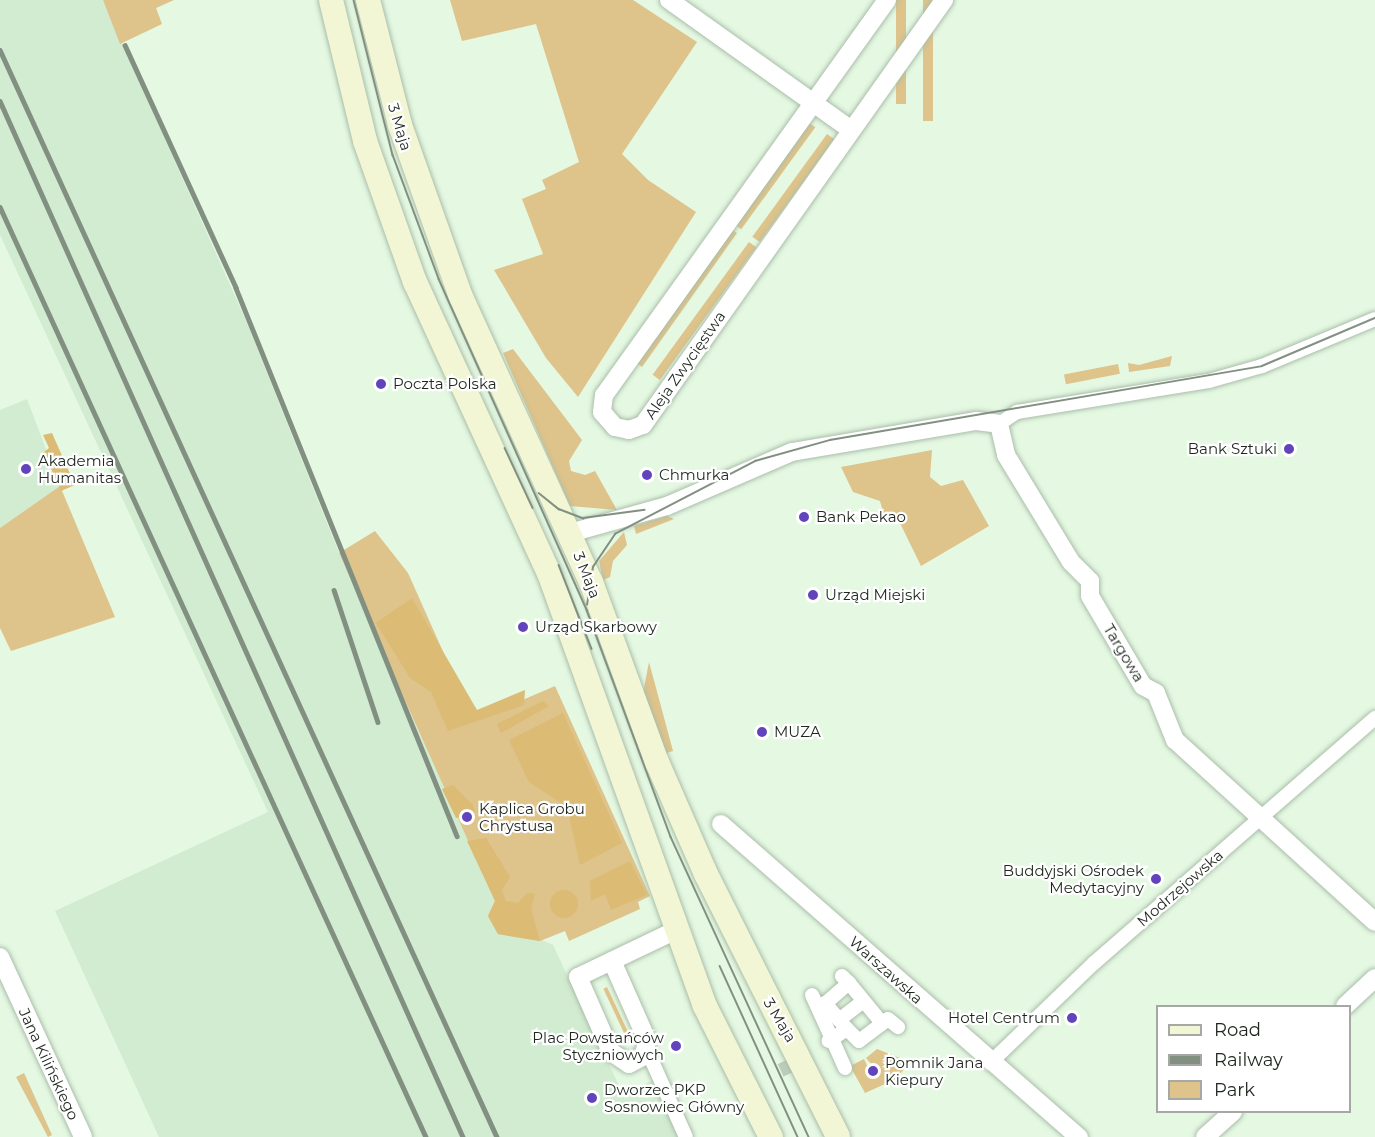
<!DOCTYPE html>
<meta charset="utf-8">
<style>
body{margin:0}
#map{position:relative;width:1375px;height:1137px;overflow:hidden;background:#e4f8e2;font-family:Montserrat,sans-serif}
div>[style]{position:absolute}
.built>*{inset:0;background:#d2ecd1}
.green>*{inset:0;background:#dec38a;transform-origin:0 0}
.forest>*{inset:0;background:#dcbb75}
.round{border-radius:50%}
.pedestrian-tunnel>*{height:14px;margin-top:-7px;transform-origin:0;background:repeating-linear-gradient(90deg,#bccebb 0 14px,transparent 0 21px)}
.roads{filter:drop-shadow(0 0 2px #aabea9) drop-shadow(0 0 2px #aabea9)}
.pedestrian>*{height:14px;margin:-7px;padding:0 7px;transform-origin:7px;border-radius:7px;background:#fff}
.minor>*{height:18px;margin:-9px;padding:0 9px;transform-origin:9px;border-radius:9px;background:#fff}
.secondary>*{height:24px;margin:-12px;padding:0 12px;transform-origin:12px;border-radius:12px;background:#f2f6d4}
.tram>*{height:1.5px;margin:-0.75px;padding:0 0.75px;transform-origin:0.75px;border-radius:0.75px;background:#829081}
.rail>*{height:4.5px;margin:-2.25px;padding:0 2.25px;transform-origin:2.25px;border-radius:2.25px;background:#829081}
.dots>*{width:16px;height:16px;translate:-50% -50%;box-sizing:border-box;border:3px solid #fff;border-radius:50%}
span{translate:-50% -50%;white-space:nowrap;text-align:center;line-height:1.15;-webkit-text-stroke:4.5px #fff;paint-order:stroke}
.street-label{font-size:15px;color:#1e261e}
.poi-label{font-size:15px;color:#1e261e}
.left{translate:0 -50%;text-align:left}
.right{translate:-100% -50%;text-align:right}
.legend{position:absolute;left:1156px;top:1005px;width:195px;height:108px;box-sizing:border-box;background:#fff;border:2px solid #a5a8a5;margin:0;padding:8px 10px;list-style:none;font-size:18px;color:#1e261e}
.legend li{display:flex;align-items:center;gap:12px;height:30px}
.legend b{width:30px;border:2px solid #a5a8a5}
</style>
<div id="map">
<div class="built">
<div style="clip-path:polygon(0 0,103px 0,247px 323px,339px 553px,495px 901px,488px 916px,553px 945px,623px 1094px,654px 1080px,679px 1137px,159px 1137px,55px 911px,268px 812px,0 235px)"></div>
<div style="clip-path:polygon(27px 399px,60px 486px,0 528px,0 410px)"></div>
</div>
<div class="green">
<div style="clip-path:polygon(103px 0,174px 0,156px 8px,162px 24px,120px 44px)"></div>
<div style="clip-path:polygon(450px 0,633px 0,697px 42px,622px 154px,648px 180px,696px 212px,578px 397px,546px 358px,494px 270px,543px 254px,522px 199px,546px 189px,542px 180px,579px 162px,536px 24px,462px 41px)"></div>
<div style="left:896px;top:0;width:10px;height:104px"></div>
<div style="left:923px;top:0;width:10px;height:121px"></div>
<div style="left:808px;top:122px;width:9px;height:126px;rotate:36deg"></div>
<div style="left:827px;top:134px;width:9px;height:127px;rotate:36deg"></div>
<div style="clip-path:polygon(731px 229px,737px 233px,642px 367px,635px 362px)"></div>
<div style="left:749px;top:242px;width:9px;height:164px;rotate:36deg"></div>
<div style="clip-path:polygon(513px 349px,582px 440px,569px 461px,571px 471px,585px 475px,595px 471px,617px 510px,570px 506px,503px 353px)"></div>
<div style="clip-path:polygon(1172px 356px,1170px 366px,1129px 372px,1128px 363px,1139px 365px)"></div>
<div style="left:1118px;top:364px;width:10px;height:55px;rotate:79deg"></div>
<div style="clip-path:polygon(932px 450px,930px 477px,941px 486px,963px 480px,989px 526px,921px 566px,897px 517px,886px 522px,880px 501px,853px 492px,841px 467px)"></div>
<div style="clip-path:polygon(60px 486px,115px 617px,11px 651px,0 628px,0 528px)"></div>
<div style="clip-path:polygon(667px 516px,674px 519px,636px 534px,634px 526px)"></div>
<div style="clip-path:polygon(375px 531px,408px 573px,474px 721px,555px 686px,650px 896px,638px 902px,640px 909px,569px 941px,565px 931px,540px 941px,498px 934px,488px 916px,495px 901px,339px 553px)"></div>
<div style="clip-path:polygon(624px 532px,627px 545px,613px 561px,610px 577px,603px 580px,599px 561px)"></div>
<div style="clip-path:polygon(649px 662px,673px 751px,666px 753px,643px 693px)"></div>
<div style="left:607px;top:987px;width:57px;height:4px;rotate:65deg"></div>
<div style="clip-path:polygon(877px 1049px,910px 1062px,896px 1079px,865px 1093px,850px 1066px,864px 1059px,872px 1076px,879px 1073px,866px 1058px)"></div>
<div style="clip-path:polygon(24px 1073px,52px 1135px,48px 1137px,16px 1077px)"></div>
</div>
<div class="forest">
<div style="clip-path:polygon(52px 433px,75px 485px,61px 491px,44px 452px,49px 448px,43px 435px)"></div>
<div style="clip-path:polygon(412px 598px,477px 710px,525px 690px,524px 705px,448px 731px,431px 692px,410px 678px,376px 623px)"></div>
<div style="clip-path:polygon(543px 701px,549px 706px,501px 733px,497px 724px)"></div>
<div style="clip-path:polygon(563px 713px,622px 843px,580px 865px,567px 807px,529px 782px,509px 740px)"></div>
<div style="clip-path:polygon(453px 785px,473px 805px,475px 812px,456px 818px,442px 789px)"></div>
<div style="clip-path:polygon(486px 838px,510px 877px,502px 890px,506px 901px,518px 903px,527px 893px,535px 894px,531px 909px,540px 941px,498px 934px,488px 916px,495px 901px,467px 841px)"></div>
<div style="clip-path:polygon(630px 861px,647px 895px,611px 910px,605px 894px,591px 901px,590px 881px)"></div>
<div class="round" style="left:550px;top:890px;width:28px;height:28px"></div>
</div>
<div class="pedestrian-tunnel">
<div style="left:784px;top:1061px;width:14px;rotate:65deg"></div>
</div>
<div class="roads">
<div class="pedestrian">
<div style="left:999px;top:424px;width:22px;rotate:-34deg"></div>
<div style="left:1017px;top:412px;width:194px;rotate:-9.2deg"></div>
<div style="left:1209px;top:381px;width:55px;rotate:-15.8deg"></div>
<div style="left:1262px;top:366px;width:122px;rotate:-22.6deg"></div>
<div style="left:849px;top:983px;width:52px;rotate:50.5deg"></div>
<div style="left:812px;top:995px;width:48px;rotate:65.6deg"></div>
<div style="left:832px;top:1039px;width:4px;rotate:153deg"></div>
<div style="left:825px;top:1003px;width:34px;rotate:50deg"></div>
<div style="left:819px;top:1009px;width:40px;rotate:-41deg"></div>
<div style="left:849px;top:983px;width:10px;rotate:-135deg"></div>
<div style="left:839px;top:1020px;width:31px;rotate:-38deg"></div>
<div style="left:647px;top:1050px;width:95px;rotate:65.9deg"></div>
<div style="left:990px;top:1063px;width:144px;rotate:-43.9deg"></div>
<div style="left:1094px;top:963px;width:373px;rotate:-41.1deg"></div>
<div style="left:845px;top:1068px;width:32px;rotate:-114deg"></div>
<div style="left:832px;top:1039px;width:18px;rotate:-34deg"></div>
<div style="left:847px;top:1029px;width:17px;rotate:45deg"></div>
<div style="left:859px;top:1041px;width:36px;rotate:-37deg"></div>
<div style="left:888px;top:1019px;width:13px;rotate:39deg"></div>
</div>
<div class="minor">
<div style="left:669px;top:0;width:222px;rotate:35.5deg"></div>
<div style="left:887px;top:0;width:486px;rotate:125.6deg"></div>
<div style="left:604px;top:395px;width:17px;rotate:97deg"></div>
<div style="left:602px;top:412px;width:20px;rotate:49deg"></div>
<div style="left:615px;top:427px;width:14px;rotate:12deg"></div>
<div style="left:629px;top:430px;width:15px;rotate:-20deg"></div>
<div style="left:643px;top:425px;width:521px;rotate:-54.69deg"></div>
<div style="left:570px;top:533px;width:101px;rotate:-15.6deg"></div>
<div style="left:667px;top:506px;width:136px;rotate:-23.4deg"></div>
<div style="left:792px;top:452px;width:187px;rotate:-9.6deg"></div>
<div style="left:976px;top:421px;width:23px;rotate:7deg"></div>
<div style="left:999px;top:424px;width:32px;rotate:77deg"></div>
<div style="left:1006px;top:455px;width:125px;rotate:58.7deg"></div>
<div style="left:1071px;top:562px;width:27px;rotate:45deg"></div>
<div style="left:1090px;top:581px;width:15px;rotate:90deg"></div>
<div style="left:1090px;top:596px;width:104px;rotate:59.5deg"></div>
<div style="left:1143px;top:686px;width:15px;rotate:28deg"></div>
<div style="left:1156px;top:693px;width:51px;rotate:68deg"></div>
<div style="left:1175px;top:740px;width:270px;rotate:42.3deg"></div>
<div style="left:721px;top:824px;width:476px;rotate:41.2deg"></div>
<div style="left:0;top:957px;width:198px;rotate:65.2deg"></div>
<div style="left:612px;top:961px;width:86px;rotate:66.1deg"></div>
<div style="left:647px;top:1040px;width:16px;rotate:101deg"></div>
<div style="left:644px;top:1056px;width:17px;rotate:152deg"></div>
<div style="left:629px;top:1064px;width:22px;rotate:-146deg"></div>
<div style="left:611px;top:1052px;width:82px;rotate:-113.7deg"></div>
<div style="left:578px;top:977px;width:111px;rotate:-25.6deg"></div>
<div style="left:1345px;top:1006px;width:41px;rotate:-43deg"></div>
<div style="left:1205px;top:1137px;width:38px;rotate:-42deg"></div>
</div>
<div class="secondary">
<div style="left:331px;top:0;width:145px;rotate:76.4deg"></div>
<div style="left:365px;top:141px;width:150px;rotate:70.5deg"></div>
<div style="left:415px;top:282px;width:320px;rotate:65.3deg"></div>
<div style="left:549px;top:573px;width:460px;rotate:70.2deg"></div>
<div style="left:705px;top:1006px;width:147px;rotate:63.3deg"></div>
<div style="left:368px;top:0;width:129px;rotate:75.6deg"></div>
<div style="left:400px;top:125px;width:182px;rotate:70.5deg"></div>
<div style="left:461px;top:297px;width:313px;rotate:65.5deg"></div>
<div style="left:591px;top:582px;width:192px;rotate:69.9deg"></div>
<div style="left:657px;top:762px;width:122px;rotate:66.4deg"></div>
<div style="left:706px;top:874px;width:294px;rotate:63.3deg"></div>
</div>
</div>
<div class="tram">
<div style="left:354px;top:0;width:160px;rotate:75.9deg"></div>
<div style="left:393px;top:155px;width:132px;rotate:69.6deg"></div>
<div style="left:439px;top:279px;width:363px;rotate:65.9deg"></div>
<div style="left:587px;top:610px;width:242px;rotate:69.7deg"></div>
<div style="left:671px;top:837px;width:330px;rotate:65.3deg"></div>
<div style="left:505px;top:448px;width:66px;rotate:65deg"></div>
<div style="left:539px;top:493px;width:26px;rotate:39deg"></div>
<div style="left:559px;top:509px;width:26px;rotate:21deg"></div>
<div style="left:583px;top:518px;width:62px;rotate:-7.5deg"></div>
<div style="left:559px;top:565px;width:90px;rotate:68.6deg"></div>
<div style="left:587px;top:605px;width:38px;rotate:-81deg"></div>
<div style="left:593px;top:567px;width:40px;rotate:-56deg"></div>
<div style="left:615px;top:534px;width:158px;rotate:-27.5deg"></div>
<div style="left:755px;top:461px;width:78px;rotate:-15.6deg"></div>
<div style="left:830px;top:440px;width:438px;rotate:-9.7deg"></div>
<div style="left:1262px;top:366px;width:123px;rotate:-23deg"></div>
<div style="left:720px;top:966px;width:188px;rotate:65.5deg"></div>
</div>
<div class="rail">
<div style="left:125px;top:45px;width:267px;rotate:65.4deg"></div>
<div style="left:236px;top:288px;width:591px;rotate:68.04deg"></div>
<div style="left:0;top:50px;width:1195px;rotate:65.43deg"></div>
<div style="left:0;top:101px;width:1135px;rotate:65.92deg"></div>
<div style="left:0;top:207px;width:1023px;rotate:65.39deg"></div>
<div style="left:334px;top:590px;width:139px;rotate:71.6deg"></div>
</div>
<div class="dots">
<div style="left:381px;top:384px;background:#6144bc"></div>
<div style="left:1289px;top:449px;background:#6144bc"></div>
<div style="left:26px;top:469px;background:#6144bc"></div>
<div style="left:647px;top:475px;background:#6144bc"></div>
<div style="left:804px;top:517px;background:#6144bc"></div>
<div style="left:813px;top:595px;background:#6144bc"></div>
<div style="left:523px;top:627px;background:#6144bc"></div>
<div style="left:762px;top:732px;background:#6144bc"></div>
<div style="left:467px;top:817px;background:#6144bc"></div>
<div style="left:1156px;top:879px;background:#6144bc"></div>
<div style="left:1072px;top:1018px;background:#6144bc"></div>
<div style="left:676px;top:1046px;background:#6144bc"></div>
<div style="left:873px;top:1071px;background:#6144bc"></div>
<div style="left:592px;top:1098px;background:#6144bc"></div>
</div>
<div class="street-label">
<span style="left:400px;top:127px;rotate:73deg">3 Maja</span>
<span style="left:685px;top:365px;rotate:-55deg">Aleja Zwycięstwa</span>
<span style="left:587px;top:575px;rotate:68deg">3 Maja</span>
<span style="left:1124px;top:653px;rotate:59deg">Targowa</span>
<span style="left:1180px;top:888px;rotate:-41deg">Modrzejowska</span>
<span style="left:886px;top:970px;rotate:42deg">Warszawska</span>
<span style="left:780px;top:1020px;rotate:59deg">3 Maja</span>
<span style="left:49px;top:1064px;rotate:65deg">Jana Kilińskiego</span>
</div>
<div class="poi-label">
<span class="left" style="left:393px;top:384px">Poczta Polska</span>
<span class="right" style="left:1277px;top:449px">Bank Sztuki</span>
<span class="left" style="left:38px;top:469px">Akademia<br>Humanitas</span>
<span class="left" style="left:659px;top:475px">Chmurka</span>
<span class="left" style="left:816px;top:517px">Bank Pekao</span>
<span class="left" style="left:825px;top:595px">Urząd Miejski</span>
<span class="left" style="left:535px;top:627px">Urząd Skarbowy</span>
<span class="left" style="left:774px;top:732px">MUZA</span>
<span class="left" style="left:479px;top:817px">Kaplica Grobu<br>Chrystusa</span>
<span class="right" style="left:1144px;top:879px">Buddyjski Ośrodek<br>Medytacyjny</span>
<span class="right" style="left:1060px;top:1018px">Hotel Centrum</span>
<span class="right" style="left:664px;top:1046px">Plac Powstańców<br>Styczniowych</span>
<span class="left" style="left:885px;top:1071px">Pomnik Jana<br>Kiepury</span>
<span class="left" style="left:604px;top:1098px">Dworzec PKP<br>Sosnowiec Główny</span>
</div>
<ul class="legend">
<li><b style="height:8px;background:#f2f6d4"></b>Road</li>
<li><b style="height:8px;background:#829081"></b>Railway</li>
<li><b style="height:16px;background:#dec38a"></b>Park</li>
</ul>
</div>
